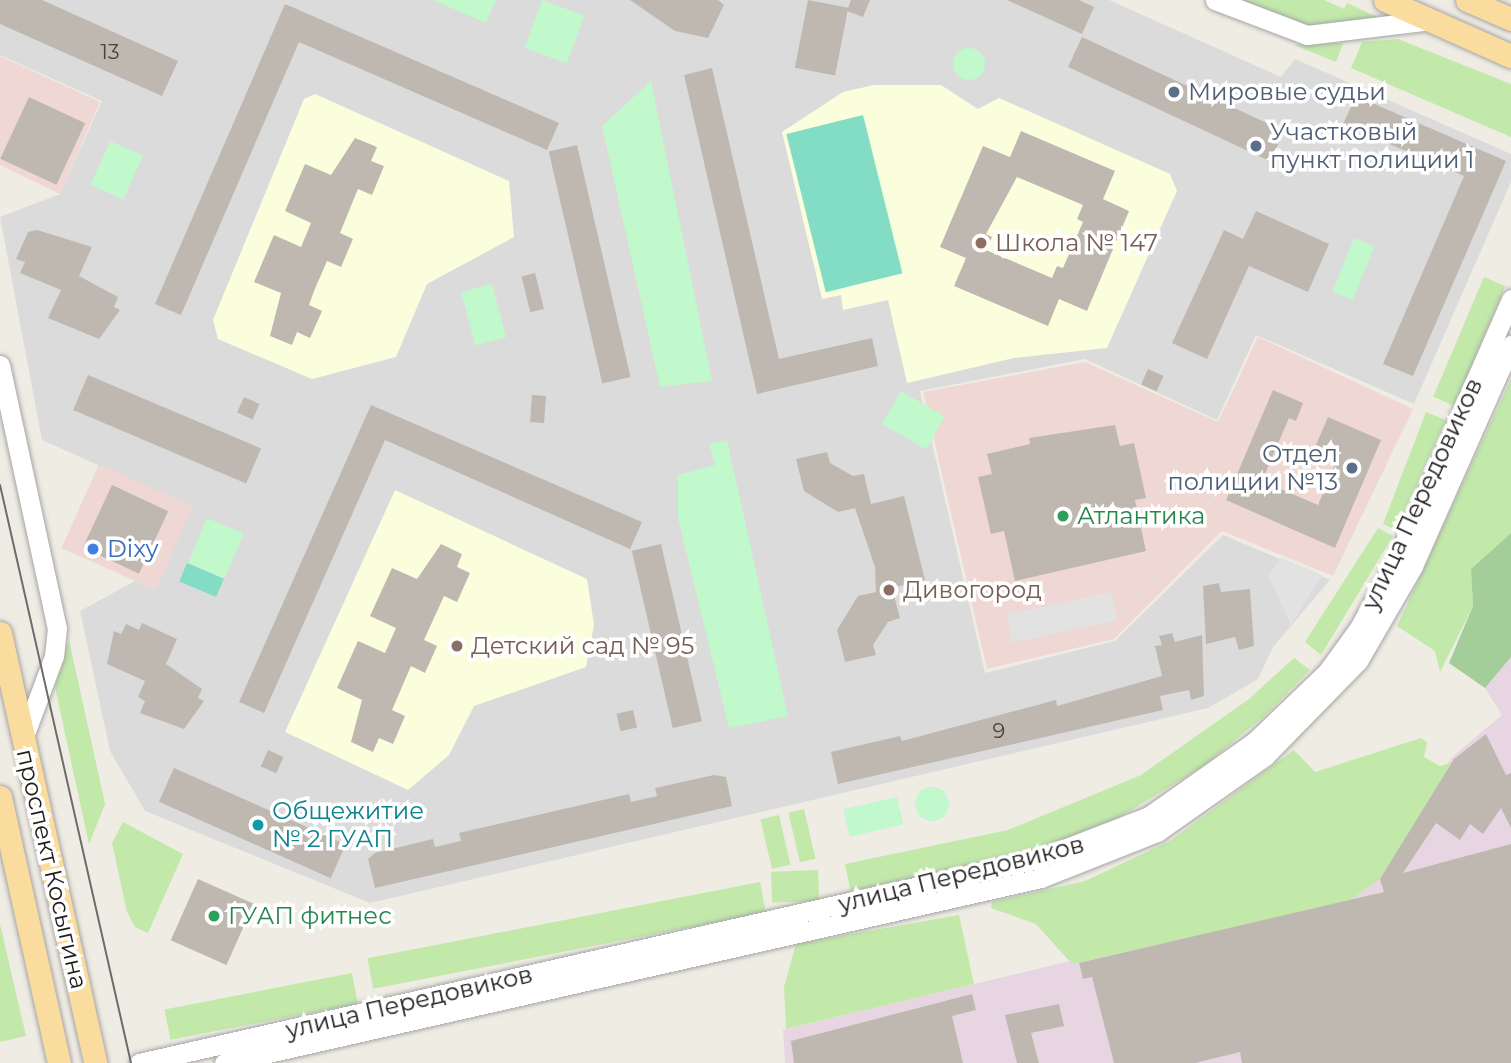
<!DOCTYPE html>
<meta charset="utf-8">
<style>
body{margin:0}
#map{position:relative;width:1511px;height:1063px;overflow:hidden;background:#efece4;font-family:Montserrat,sans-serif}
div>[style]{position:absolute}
.residential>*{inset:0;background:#dcdbdb}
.commercial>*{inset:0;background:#efd7d3;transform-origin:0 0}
.industrial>*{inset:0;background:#e7d6e2}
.education>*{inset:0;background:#fafedd}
.grass>*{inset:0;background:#c2e8aa;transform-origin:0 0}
.forest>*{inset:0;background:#a3cd99}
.park>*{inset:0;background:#c1f8cc;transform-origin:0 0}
.round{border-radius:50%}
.pitch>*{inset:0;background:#83dcc4;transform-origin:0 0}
.parking>*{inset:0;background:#e2e2e2;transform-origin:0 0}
.building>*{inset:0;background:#bfb8b0;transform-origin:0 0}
.roads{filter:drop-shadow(0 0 2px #a5a5a5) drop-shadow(0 0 2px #a5a5a5)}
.minor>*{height:19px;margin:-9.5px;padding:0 9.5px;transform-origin:9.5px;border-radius:9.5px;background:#fff}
.major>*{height:23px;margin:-11.5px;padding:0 11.5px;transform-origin:11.5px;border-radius:11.5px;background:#fadc9e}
.tram>*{height:2px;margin:-1px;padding:0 1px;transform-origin:1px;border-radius:1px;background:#6c6c6c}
.dots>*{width:19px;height:19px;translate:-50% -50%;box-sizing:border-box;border:4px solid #fff;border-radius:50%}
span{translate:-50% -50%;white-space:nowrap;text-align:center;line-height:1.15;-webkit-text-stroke:7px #fff;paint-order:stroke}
.number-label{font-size:21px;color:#464442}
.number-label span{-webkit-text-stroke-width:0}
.service-label{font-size:24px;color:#4e5e75}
.left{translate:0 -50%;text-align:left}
.right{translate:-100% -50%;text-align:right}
.education-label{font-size:24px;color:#785e54}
.street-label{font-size:24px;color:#1e1e1e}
.leisure-label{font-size:24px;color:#27864d}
.shop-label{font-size:24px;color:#366cbe}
.culture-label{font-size:24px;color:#0d838f}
</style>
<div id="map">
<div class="residential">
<div style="clip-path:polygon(0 0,1109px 0,1281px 77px,1295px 59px,1511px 154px,1511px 182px,1414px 404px,1256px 335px,1217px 420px,1085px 359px,920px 391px,985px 673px,1115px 641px,1223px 535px,1330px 580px,1273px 647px,1258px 679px,1208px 708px,370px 903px,145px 811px,110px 751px,80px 611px,135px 581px,155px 589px,192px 507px,42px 440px,0 217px,60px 194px,102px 101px,0 55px)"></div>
</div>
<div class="commercial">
<div style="clip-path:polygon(0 56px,100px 102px,60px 194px,0 165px)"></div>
<div style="clip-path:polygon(1258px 337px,1413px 409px,1333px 576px,1222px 531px,1114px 639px,987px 669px,923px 392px,1085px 362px,1218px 422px)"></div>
<div style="left:99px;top:464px;width:103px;height:92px;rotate:24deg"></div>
</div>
<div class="industrial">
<div style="clip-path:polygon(1511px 657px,1511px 1063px,785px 1063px,783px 1030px,1365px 890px,1451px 758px,1502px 715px,1485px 688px)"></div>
</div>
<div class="education">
<div style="clip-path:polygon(874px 85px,941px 85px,978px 109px,999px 98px,1170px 174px,1177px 191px,1107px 348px,1014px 358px,907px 383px,888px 300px,843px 310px,841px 295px,822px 299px,782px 132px,843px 92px)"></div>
<div style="clip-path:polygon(315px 94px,509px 181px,514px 237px,427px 284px,396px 357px,312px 379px,218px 339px,213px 320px,304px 99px)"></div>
<div style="clip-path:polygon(395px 490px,587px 579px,594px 625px,586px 667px,474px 706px,449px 755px,408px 790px,285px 732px)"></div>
</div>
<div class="grass">
<div style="clip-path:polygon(1237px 0,1324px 0,1344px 9px,1347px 3px,1379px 18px,1311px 27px)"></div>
<div style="clip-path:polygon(1398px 39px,1511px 84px,1511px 137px,1351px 68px,1362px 42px)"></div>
<div style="clip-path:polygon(1343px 43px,1336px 62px,1294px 45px)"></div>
<div style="left:1484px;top:277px;width:23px;height:130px;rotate:23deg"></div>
<div style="clip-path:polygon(1511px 379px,1511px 533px,1471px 569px,1473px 606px,1440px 672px,1435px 651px,1397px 626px)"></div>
<div style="clip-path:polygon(1426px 412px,1446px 420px,1396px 530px,1383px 524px)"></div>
<div style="clip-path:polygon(1378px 528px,1393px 536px,1321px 655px,1305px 642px)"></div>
<div style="clip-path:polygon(69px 640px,105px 804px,89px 844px,55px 687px)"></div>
<div style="clip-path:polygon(1294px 658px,1310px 670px,1264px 716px,1205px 765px,1105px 826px,1064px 842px,851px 893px,845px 864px,1008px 830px,1141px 775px,1249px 699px)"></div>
<div style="clip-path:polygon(1421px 738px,1427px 742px,1424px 757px,1440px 766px,1457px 761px,1380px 879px,1349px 901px,1072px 964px,1036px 924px,991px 908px,992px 902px,1085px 881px,1170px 841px,1294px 750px,1315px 772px)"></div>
<div style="left:804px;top:809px;width:51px;height:16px;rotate:77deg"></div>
<div style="left:779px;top:815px;width:51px;height:19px;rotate:77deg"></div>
<div style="clip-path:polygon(123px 822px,183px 854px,148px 933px,135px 927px,127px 912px,112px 843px)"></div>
<div style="left:818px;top:870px;width:31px;height:47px;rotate:88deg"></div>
<div style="left:760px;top:882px;width:31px;height:400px;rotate:79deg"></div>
<div style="clip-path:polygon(959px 915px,974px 984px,786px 1029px,784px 987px,796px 944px)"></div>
<div style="clip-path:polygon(0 924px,26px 1036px,0 1042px)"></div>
<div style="left:352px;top:973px;width:31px;height:191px;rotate:79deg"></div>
</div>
<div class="forest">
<div style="clip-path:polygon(1511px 533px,1511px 657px,1485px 688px,1449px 663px,1473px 606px,1471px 569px)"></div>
</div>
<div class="park">
<div style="clip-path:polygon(433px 0,496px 0,486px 23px)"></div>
<div style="left:542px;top:0;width:45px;height:51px;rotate:20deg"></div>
<div class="round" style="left:953px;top:48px;width:32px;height:32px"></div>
<div style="clip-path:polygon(651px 81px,712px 381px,660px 387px,602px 126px)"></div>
<div style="left:110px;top:141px;width:36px;height:48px;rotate:24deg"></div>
<div style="left:1354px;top:238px;width:22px;height:58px;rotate:22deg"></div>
<div style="left:492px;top:284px;width:55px;height:32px;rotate:75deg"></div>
<div style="left:901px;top:391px;width:51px;height:38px;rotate:30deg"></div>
<div style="clip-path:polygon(727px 440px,788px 716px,729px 728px,678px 518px,678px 475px,715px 465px,709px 444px)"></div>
<div style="left:207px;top:518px;width:40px;height:49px;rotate:23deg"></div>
<div class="round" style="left:915px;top:787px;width:34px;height:34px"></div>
<div style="left:897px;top:797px;width:28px;height:55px;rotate:77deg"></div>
</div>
<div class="pitch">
<div style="left:863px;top:115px;width:163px;height:79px;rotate:76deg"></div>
<div style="left:187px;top:563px;width:40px;height:20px;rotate:23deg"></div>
</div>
<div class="parking">
<div style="clip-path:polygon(1282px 558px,1322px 575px,1291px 625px,1268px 575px)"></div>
<div style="left:1111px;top:592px;width:29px;height:107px;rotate:78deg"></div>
</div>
<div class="building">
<div style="clip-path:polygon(0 0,42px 0,178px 61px,162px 96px,0 24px)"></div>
<div style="clip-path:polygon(630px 0,718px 0,724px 5px,708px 38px,675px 31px)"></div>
<div style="left:808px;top:0;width:41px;height:69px;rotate:11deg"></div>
<div style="clip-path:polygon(851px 0,870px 0,863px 17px,847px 11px)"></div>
<div style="clip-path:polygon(1007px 0,1079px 0,1094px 7px,1082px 34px)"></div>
<div style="clip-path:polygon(285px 4px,559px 123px,547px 150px,299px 42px,181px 315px,155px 304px)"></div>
<div style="left:1082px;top:37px;width:223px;height:33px;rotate:25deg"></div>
<div style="clip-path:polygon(712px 68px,779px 359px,872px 338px,878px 366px,757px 394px,684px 75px)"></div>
<div style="clip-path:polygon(1356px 96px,1506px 161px,1413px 376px,1383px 364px,1464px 176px,1343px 124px)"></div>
<div style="left:29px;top:97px;width:62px;height:68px;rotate:25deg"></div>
<div style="clip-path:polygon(evenodd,1021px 131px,1115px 171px,1103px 199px,1129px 211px,1087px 311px,1059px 299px,1048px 326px,954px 286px,966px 258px,940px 247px,983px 146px,1010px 157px,1021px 131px,1017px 177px,1083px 205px,1077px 219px,1083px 222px,1063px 268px,1057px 266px,1052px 278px,986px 250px,992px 237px,986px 234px,1017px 177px)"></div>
<div style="clip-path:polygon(355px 138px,377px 147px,371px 161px,384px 166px,372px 195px,358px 189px,353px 201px,340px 233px,353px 239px,341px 267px,327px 261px,314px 291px,309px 305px,322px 311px,310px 338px,297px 332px,292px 345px,270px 336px,281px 293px,254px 282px,274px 235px,301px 247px,311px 223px,285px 211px,305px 164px,331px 175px)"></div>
<div style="left:577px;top:145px;width:238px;height:29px;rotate:77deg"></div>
<div style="clip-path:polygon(1256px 211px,1329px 244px,1308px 292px,1249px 266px,1207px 359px,1172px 343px,1224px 230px,1243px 239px)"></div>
<div style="clip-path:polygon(37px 230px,92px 247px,79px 276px,118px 297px,114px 307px,120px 310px,99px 339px,48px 318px,61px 290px,20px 273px,25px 262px,16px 259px,28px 232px)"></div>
<div style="left:535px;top:273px;width:37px;height:14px;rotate:76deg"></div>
<div style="left:1148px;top:369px;width:17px;height:17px;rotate:24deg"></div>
<div style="left:88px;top:375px;width:188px;height:38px;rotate:23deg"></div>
<div style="clip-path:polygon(1273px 390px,1303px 403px,1296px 421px,1289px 418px,1262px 481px,1318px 505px,1339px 455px,1316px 445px,1328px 417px,1381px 440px,1335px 548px,1226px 500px)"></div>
<div style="left:532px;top:395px;width:14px;height:27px;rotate:4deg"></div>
<div style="left:244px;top:397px;width:17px;height:17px;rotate:24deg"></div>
<div style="clip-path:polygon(371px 405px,642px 522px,630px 549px,385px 440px,264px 713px,239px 702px)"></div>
<div style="clip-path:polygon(1115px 425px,1120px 446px,1134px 443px,1146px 498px,1135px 500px,1146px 551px,1015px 581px,1004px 531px,991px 534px,978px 477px,992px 474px,987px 454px,1030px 444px,1029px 438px)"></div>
<div style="clip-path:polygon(827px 452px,830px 463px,853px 476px,864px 474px,871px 504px,904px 496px,925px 580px,892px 588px,900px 618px,888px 622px,873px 645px,876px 655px,845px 662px,837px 630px,858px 596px,876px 592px,875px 567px,855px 508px,838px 512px,804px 491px,796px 459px)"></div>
<div style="left:112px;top:485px;width:62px;height:69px;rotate:25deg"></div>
<div style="clip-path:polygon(441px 544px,462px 554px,457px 567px,470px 573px,457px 602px,444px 596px,424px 640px,437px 646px,425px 673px,411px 666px,392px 710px,405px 716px,393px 744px,379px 738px,373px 752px,351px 742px,362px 700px,337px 688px,358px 641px,385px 653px,396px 628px,370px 616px,392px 568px,417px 579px)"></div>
<div style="left:661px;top:544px;width:182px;height:30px;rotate:77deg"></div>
<div style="clip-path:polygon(1219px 583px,1221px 592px,1250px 589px,1254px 646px,1239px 650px,1235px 637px,1206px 644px,1203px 586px)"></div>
<div style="clip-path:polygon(142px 623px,177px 639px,166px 664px,202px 689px,198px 698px,204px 701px,184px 729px,140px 713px,145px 701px,138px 697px,145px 681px,107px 664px,114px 631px,121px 634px,126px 624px,139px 630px)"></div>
<div style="clip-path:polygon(1172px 633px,1175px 642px,1202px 635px,1204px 696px,1191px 700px,1189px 690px,1160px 696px,1163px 710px,838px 784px,831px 752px,900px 736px,902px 741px,1056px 700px,1057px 706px,1162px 676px,1155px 646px,1162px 645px,1159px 636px)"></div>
<div style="left:633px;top:710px;width:18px;height:17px;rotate:77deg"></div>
<div style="clip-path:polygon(1486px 734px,1506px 775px,1511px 773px,1511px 828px,1501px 808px,1483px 834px,1470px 824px,1460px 840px,1436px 823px,1403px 873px,1511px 844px,1511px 1063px,1242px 1063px,1240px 1052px,1195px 1063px,1114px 1063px,1092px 977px,1083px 979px,1079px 963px,1384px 892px,1380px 879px,1454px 759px)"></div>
<div style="left:268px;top:750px;width:17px;height:18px;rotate:24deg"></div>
<div style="left:174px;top:768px;width:188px;height:37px;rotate:24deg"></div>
<div style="clip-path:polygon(714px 775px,726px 777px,732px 806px,375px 888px,368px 859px,375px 853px,433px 839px,435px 847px,461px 841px,459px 833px,629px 794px,631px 802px,657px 796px,655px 788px)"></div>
<div style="left:198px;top:879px;width:61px;height:67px;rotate:24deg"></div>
<div style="clip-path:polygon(972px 994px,976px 1010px,952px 1016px,963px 1063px,794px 1063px,791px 1041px)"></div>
<div style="clip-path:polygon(1059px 1004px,1064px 1026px,1031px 1033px,1039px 1063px,1017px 1063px,1005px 1015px)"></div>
</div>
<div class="roads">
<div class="minor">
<div style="left:1215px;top:0;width:98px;rotate:20.8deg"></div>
<div style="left:1307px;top:35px;width:125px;rotate:-6.9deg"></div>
<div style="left:0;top:365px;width:269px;rotate:77.8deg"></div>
<div style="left:57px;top:628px;width:28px;rotate:96deg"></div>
<div style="left:54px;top:656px;width:89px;rotate:110.5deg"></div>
<div style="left:139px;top:1063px;width:922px;rotate:-12.78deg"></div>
<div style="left:1038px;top:859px;width:119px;rotate:-21.2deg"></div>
<div style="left:1149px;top:816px;width:128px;rotate:-35.2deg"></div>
<div style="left:1254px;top:742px;width:101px;rotate:-43.8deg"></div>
<div style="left:1327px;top:672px;width:54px;rotate:-54deg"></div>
<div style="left:1359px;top:628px;width:79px;rotate:-61.2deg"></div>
<div style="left:1397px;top:559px;width:284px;rotate:-66.3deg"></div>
<div style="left:224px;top:1063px;width:838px;rotate:-12.76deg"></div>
<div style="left:1041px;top:878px;width:125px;rotate:-21.6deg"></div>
<div style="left:1157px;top:832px;width:132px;rotate:-35.1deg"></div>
<div style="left:1265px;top:756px;width:133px;rotate:-45.6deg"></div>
<div style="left:1358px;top:661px;width:110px;rotate:-59.9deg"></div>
<div style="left:1413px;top:566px;width:242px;rotate:-66.1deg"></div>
</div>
<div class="major">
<div style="left:1385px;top:0;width:138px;rotate:24deg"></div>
<div style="left:1467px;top:0;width:48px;rotate:23.4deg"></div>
<div style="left:0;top:633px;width:440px;rotate:77.5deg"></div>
<div style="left:0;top:797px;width:272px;rotate:77.5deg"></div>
</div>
</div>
<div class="tram">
<div style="left:0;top:485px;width:593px;rotate:77.23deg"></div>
</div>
<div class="dots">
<div style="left:1174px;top:92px;background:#5c6f8a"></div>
<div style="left:1256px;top:146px;background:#5c6f8a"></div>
<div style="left:981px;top:243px;background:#8d6e63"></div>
<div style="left:1352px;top:468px;background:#5c6f8a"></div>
<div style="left:1063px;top:516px;background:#2e9e5b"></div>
<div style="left:93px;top:549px;background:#3f7fe0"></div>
<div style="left:889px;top:590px;background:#8d6e63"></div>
<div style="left:457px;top:646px;background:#8d6e63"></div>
<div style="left:258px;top:825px;background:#0f9aa8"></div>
<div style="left:214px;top:916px;background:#2e9e5b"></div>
</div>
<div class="number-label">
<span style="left:110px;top:52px">13</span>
<span style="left:999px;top:731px">9</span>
</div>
<div class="service-label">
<span class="left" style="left:1188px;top:92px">Мировые судьи</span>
<span class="left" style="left:1270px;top:146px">Участковый<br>пункт полиции 1</span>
<span class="right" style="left:1338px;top:468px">Отдел<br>полиции №13</span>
</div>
<div class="education-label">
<span class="left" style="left:995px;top:243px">Школа № 147</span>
<span class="left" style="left:903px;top:590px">Дивогород</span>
<span class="left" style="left:471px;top:646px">Детский сад № 95</span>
</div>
<div class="street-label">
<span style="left:1422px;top:494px;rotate:-65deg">улица Передовиков</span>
<span style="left:52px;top:869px;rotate:77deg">проспект Косыгина</span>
<span style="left:961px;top:874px;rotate:-14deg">улица Передовиков</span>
<span style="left:409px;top:1002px;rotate:-13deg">улица Передовиков</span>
</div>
<div class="leisure-label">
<span class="left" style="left:1077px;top:516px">Атлантика</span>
<span class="left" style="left:228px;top:916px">ГУАП фитнес</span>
</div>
<div class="shop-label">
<span class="left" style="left:107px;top:549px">Dixy</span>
</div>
<div class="culture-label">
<span class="left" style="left:272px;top:825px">Общежитие<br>№ 2 ГУАП</span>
</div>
</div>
